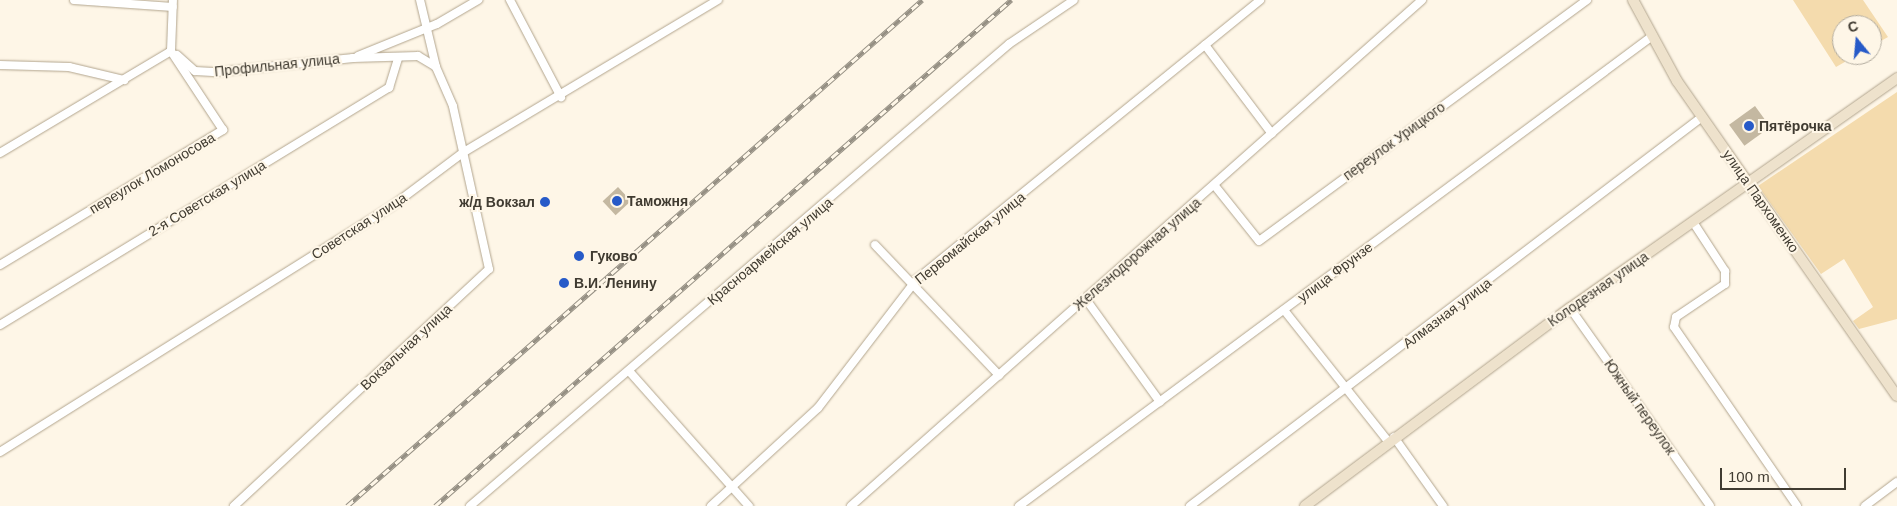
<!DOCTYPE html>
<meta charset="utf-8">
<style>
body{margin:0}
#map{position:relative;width:1897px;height:506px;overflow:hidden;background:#fef6e7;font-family:Arial,sans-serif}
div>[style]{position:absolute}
.green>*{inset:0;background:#f4dbad}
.building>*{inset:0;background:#c4b8a1;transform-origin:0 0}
.roads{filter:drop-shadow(0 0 1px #b2a58e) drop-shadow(0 0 1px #b2a58e)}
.street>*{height:8px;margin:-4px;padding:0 4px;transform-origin:4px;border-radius:4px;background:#fff}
.secondary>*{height:10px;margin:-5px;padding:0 5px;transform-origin:5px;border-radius:5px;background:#eee2cc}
.rail>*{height:4.5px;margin-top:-2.25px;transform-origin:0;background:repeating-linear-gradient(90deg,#fef6e7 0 8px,#958f83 0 16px);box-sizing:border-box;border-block:1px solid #958f83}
.dots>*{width:14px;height:14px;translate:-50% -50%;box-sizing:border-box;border:2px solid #fef6e7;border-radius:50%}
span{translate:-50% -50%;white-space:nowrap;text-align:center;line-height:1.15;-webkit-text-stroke:4px #fef6e7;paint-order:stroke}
.street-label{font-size:14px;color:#403b31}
.poi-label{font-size:14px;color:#403b31;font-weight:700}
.left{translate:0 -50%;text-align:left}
.right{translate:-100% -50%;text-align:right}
.north{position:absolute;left:1832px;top:15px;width:50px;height:50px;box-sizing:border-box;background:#fef6e7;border:1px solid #b2ab9e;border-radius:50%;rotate:343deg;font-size:14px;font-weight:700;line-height:20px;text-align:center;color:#403b31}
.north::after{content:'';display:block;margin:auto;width:18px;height:22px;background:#275ac8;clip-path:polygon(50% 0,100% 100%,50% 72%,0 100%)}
.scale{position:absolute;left:1720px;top:468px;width:126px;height:22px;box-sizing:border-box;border:2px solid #403b31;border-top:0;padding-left:6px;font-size:15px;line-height:18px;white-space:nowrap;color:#403b31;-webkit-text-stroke:4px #fef6e7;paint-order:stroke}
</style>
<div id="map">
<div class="green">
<div style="clip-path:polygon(1793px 0,1863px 0,1888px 37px,1872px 46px,1872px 25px,1842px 25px,1842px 55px,1857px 55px,1836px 67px)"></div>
<div style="clip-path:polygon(1897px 92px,1897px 319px,1859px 329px,1853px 321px,1873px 307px,1844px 259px,1821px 274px,1758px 186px)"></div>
</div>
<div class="building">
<div style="left:1755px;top:106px;width:26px;height:32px;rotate:54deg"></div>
<div style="left:618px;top:187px;width:19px;height:21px;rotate:47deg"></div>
</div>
<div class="roads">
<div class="street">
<div style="left:74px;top:0;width:99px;rotate:4deg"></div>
<div style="left:510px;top:0;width:110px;rotate:62.3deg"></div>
<div style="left:1205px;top:45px;width:111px;rotate:53deg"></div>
<div style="left:171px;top:51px;width:51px;rotate:-87.8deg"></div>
<div style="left:177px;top:55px;width:24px;rotate:42deg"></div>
<div style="left:195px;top:71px;width:22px;rotate:3deg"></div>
<div style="left:217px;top:72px;width:137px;rotate:-5.9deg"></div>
<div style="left:353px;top:58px;width:65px;rotate:-1.8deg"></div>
<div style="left:418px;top:56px;width:21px;rotate:31deg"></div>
<div style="left:358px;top:56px;width:85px;rotate:-22.1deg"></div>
<div style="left:437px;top:24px;width:48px;rotate:-30.3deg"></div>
<div style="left:0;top:65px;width:69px;rotate:1.7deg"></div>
<div style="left:69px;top:67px;width:57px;rotate:13.3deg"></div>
<div style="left:0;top:153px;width:199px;rotate:-30.8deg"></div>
<div style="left:1215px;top:186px;width:70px;rotate:51.3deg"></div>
<div style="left:1259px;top:241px;width:407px;rotate:-36.3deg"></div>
<div style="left:1693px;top:222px;width:59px;rotate:56.9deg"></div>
<div style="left:1725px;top:271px;width:13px;rotate:90deg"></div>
<div style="left:1725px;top:284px;width:59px;rotate:146deg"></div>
<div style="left:1676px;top:317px;width:10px;rotate:101deg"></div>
<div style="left:1674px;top:327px;width:217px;rotate:55.5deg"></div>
<div style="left:875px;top:245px;width:180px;rotate:46.4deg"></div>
<div style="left:0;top:265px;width:261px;rotate:-31.2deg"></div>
<div style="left:223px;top:130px;width:95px;rotate:-123.4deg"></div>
<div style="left:1085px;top:298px;width:128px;rotate:54.2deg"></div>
<div style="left:1570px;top:308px;width:242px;rotate:54.7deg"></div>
<div style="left:1284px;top:310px;width:167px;rotate:51.6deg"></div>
<div style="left:0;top:325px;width:456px;rotate:-31.4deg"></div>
<div style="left:389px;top:88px;width:31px;rotate:-73deg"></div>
<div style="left:629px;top:371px;width:181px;rotate:48.4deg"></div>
<div style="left:1394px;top:437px;width:85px;rotate:54.6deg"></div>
<div style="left:0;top:452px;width:463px;rotate:-32.1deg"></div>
<div style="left:392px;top:206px;width:90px;rotate:-36.9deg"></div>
<div style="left:464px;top:152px;width:296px;rotate:-30.9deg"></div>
<div style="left:234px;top:506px;width:348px;rotate:-42.9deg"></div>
<div style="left:489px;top:269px;width:167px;rotate:-102.5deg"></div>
<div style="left:453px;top:106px;width:43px;rotate:-113.6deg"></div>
<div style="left:436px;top:67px;width:69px;rotate:-103.4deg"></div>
<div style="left:470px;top:506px;width:710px;rotate:-40.6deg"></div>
<div style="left:1009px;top:44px;width:78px;rotate:-34.1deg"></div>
<div style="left:711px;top:506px;width:145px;rotate:-42.5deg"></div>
<div style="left:818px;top:408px;width:163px;rotate:-52.5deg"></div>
<div style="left:917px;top:279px;width:442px;rotate:-39.1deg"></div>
<div style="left:851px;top:506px;width:763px;rotate:-41.55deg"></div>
<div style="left:1019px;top:506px;width:787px;rotate:-36.58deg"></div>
<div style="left:1190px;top:506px;width:643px;rotate:-37.23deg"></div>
<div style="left:1865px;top:506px;width:40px;rotate:-37deg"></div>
</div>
<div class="secondary">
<div style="left:1633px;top:0;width:92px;rotate:61.5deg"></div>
<div style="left:1677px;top:81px;width:384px;rotate:55.1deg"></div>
<div style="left:1305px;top:506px;width:331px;rotate:-36.8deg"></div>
<div style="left:1570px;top:308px;width:400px;rotate:-35.1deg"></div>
</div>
</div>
<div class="rail">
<div style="left:347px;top:506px;width:766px;rotate:-41.35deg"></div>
<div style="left:435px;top:506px;width:767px;rotate:-41.3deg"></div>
</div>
<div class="dots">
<div style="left:1749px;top:126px;background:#275ac8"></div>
<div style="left:617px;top:201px;background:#275ac8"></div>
<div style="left:545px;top:202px;background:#275ac8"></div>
<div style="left:579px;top:256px;background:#275ac8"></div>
<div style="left:564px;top:283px;background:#275ac8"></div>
</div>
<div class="street-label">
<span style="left:277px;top:65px;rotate:-6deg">Профильная улица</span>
<span style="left:1394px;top:141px;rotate:-36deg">переулок Урицкого</span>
<span style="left:152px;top:173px;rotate:-31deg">переулок Ломоносова</span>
<span style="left:207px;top:198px;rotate:-31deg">2-я Советская улица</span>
<span style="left:1761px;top:201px;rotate:55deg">улица Пархоменко</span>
<span style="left:359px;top:226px;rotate:-33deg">Советская улица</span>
<span style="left:970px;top:238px;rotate:-39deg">Первомайская улица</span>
<span style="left:770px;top:251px;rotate:-40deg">Красноармейская улица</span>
<span style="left:1137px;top:254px;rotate:-41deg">Железнодорожная улица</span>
<span style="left:1335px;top:272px;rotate:-37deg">улица Фрунзе</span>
<span style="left:1598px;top:289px;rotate:-35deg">Колодезная улица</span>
<span style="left:1447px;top:313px;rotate:-37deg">Алмазная улица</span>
<span style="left:406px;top:347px;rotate:-43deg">Вокзальная улица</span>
<span style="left:1640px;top:407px;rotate:55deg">Южный переулок</span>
</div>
<div class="poi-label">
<span class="left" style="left:1759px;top:126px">Пятёрочка</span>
<span class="left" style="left:627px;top:201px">Таможня</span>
<span class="right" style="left:535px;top:202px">ж/д Вокзал</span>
<span class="left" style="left:590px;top:256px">Гуково</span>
<span class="left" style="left:574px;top:283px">В.И. Ленину</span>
</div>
<div class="north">С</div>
<div class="scale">100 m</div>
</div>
